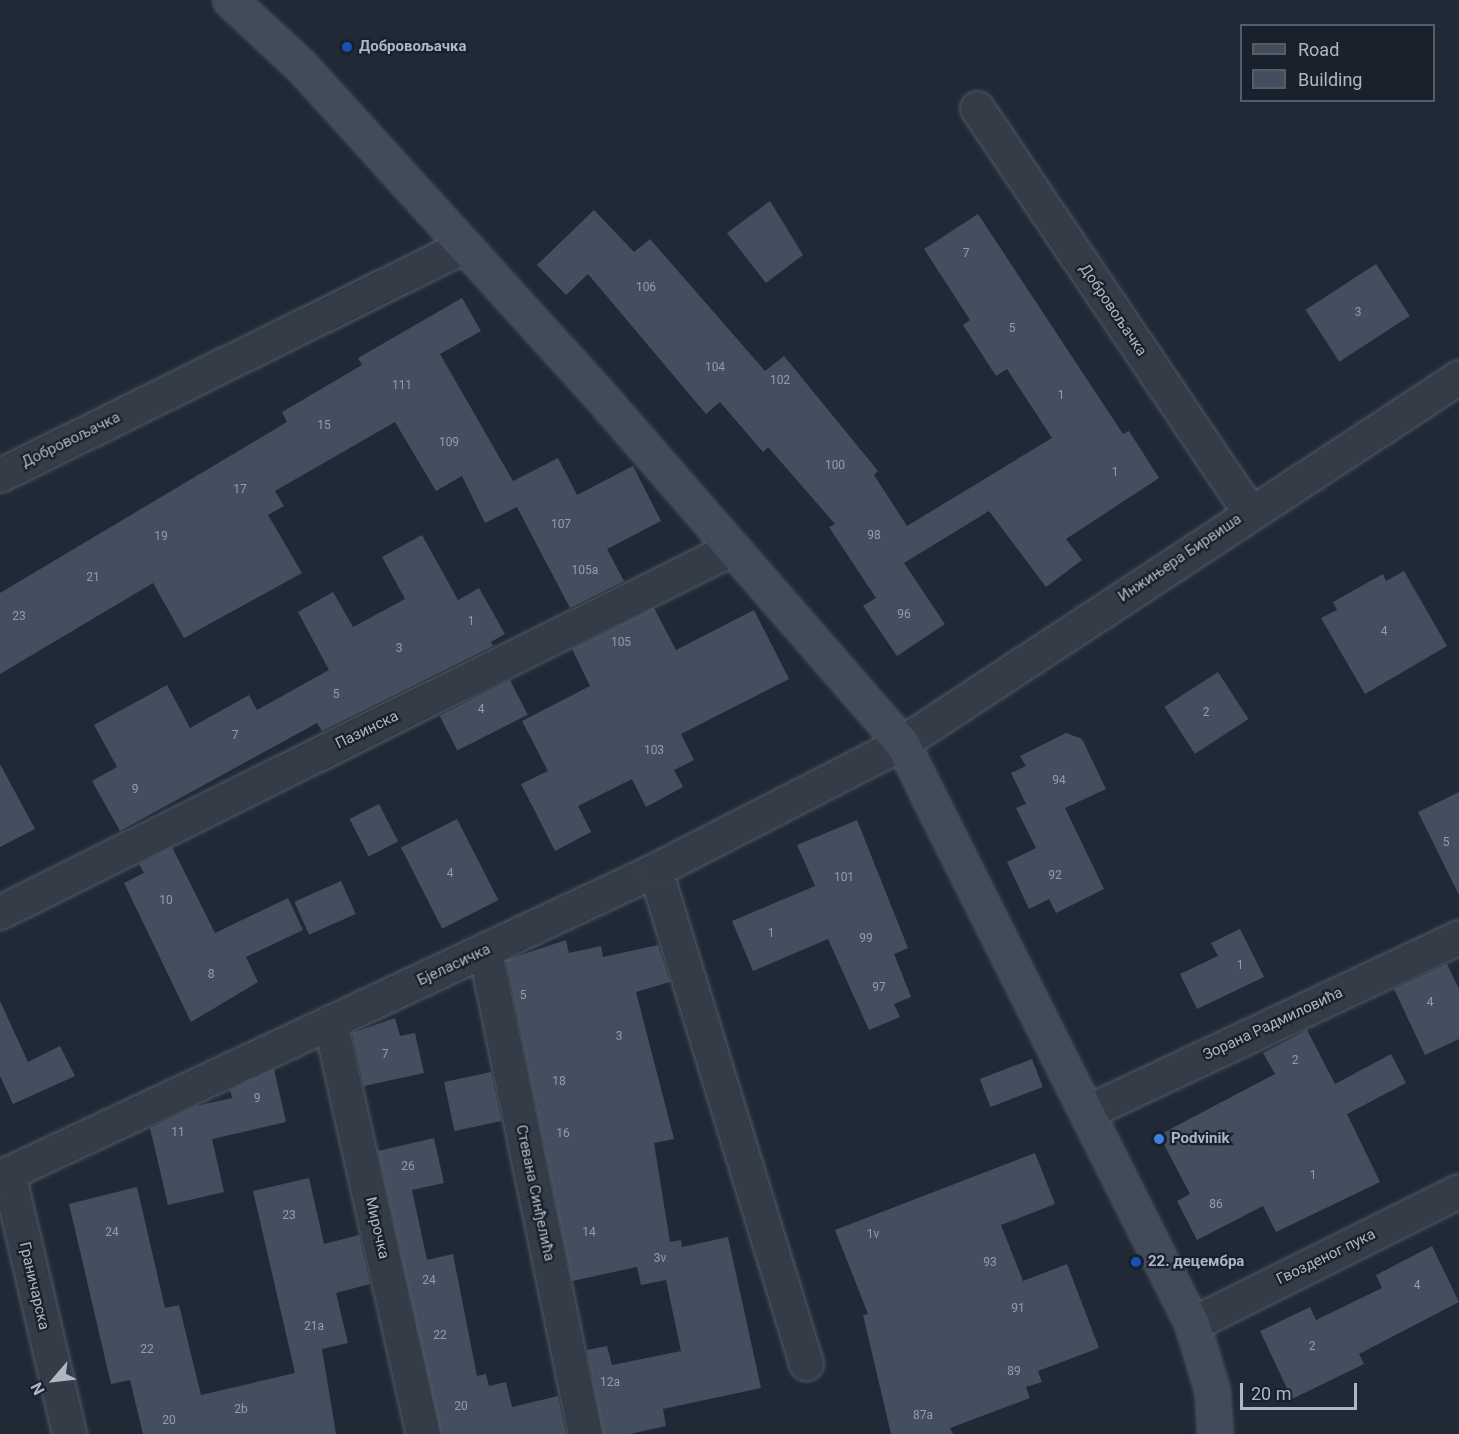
<!DOCTYPE html>
<meta charset="utf-8">
<style>
body{margin:0}
#map{position:relative;width:1459px;height:1434px;overflow:hidden;background:#202a37;font-family:Roboto,sans-serif}
div>[style]{position:absolute}
.building>*{inset:0;background:#434f5f;transform-origin:0 0}
.roads{filter:drop-shadow(0 0 2px #515965) drop-shadow(0 0 2px #515965)}
.street>*{height:33px;margin:-16.5px;padding:0 16.5px;transform-origin:16.5px;border-radius:16.5px;background:#343c47}
.secondary>*{height:33px;margin:-16.5px;padding:0 16.5px;transform-origin:16.5px;border-radius:16.5px;background:#424b5a}
.dots>*{width:16px;height:16px;translate:-50% -50%;box-sizing:border-box;border:3px solid #19212c;border-radius:50%}
span{translate:-50% -50%;white-space:nowrap;text-align:center;line-height:1.15;-webkit-text-stroke:4.5px #19212c;paint-order:stroke}
.number-label{font-size:12px;color:#939cab}
.number-label span{-webkit-text-stroke-width:0}
.poi-label{font-size:15px;color:#aeb6c4;font-weight:700}
.left{translate:0 -50%;text-align:left}
.street-label{font-size:15px;color:#aeb6c4}
.legend{position:absolute;left:1240px;top:24px;width:195px;height:78px;box-sizing:border-box;background:#19212c;border:2px solid #555d69;margin:0;padding:8px 10px;list-style:none;font-size:18px;color:#aeb6c4}
.legend li{display:flex;align-items:center;gap:12px;height:30px}
.legend b{width:30px;border:2px solid #555d69}
.north{position:absolute;left:24px;top:1350px;width:60px;height:60px;-webkit-text-stroke:4px #19212c;paint-order:stroke;rotate:242deg;font-size:16px;font-weight:700;line-height:24px;text-align:center;color:#aeb6c4}
.north::after{content:'';display:block;margin:auto;width:21px;height:27px;background:#aeb6c4;clip-path:polygon(50% 0,100% 100%,50% 72%,0 100%)}
.scale{position:absolute;left:1240px;top:1383px;width:117px;height:27px;box-sizing:border-box;border:3px solid #aeb6c4;border-top:0;padding-left:8px;font-size:18px;line-height:21px;white-space:nowrap;color:#aeb6c4;-webkit-text-stroke:4px #19212c;paint-order:stroke}
</style>
<div id="map">
<div class="building">
<div style="clip-path:polygon(770px 201px,803px 255px,766px 283px,727px 233px)"></div>
<div style="clip-path:polygon(594px 210px,634px 252px,650px 239px,765px 371px,784px 356px,878px 471px,874px 475px,907px 526px,1052px 438px,1007px 369px,996px 376px,963px 325px,970px 320px,924px 249px,978px 214px,1123px 434px,1129px 431px,1159px 478px,1066px 539px,1082px 560px,1046px 587px,989px 511px,904px 563px,945px 624px,897px 656px,863px 606px,876px 598px,829px 527px,835px 524px,768px 447px,763px 452px,720px 402px,706px 414px,588px 274px,566px 295px,537px 265px)"></div>
<div style="left:1376px;top:264px;width:62px;height:84px;rotate:57deg"></div>
<div style="clip-path:polygon(462px 298px,481px 331px,440px 354px,513px 481px,558px 458px,577px 495px,633px 466px,661px 521px,607px 549px,624px 581px,570px 608px,517px 507px,485px 523px,462px 476px,436px 491px,395px 422px,275px 491px,284px 506px,268px 515px,302px 573px,184px 638px,153px 583px,0 674px,0 593px,287px 422px,282px 412px,362px 365px,358px 358px)"></div>
<div style="clip-path:polygon(422px 535px,458px 600px,479px 588px,505px 634px,491px 642px,493px 646px,322px 731px,317px 723px,120px 831px,92px 781px,117px 767px,94px 725px,167px 685px,190px 728px,249px 695px,257px 710px,329px 670px,298px 612px,333px 592px,353px 627px,405px 599px,382px 557px)"></div>
<div style="clip-path:polygon(1404px 571px,1447px 646px,1365px 694px,1321px 618px,1337px 610px,1333px 602px,1383px 574px,1386px 581px)"></div>
<div style="clip-path:polygon(654px 608px,676px 650px,754px 610px,789px 679px,681px 734px,694px 760px,674px 770px,683px 787px,646px 807px,632px 779px,578px 806px,591px 832px,555px 851px,521px 784px,548px 771px,522px 721px,590px 686px,572px 649px)"></div>
<div style="left:1218px;top:672px;width:56px;height:64px;rotate:57deg"></div>
<div style="left:510px;top:680px;width:39px;height:79px;rotate:63deg"></div>
<div style="clip-path:polygon(1066px 733px,1082px 739px,1106px 789px,1065px 808px,1104px 889px,1056px 913px,1049px 899px,1029px 909px,1007px 862px,1036px 848px,1016px 808px,1026px 804px,1011px 773px,1026px 766px,1020px 756px)"></div>
<div style="clip-path:polygon(0 764px,35px 829px,0 847px)"></div>
<div style="clip-path:polygon(1459px 792px,1459px 895px,1418px 812px)"></div>
<div style="left:379px;top:804px;width:42px;height:33px;rotate:63deg"></div>
<div style="left:457px;top:819px;width:91px;height:63px;rotate:63deg"></div>
<div style="clip-path:polygon(857px 820px,908px 948px,894px 954px,911px 997px,894px 1004px,900px 1017px,869px 1030px,828px 939px,753px 971px,732px 921px,815px 886px,797px 845px)"></div>
<div style="clip-path:polygon(172px 847px,215px 933px,288px 898px,303px 930px,246px 957px,258px 982px,191px 1022px,124px 883px,144px 873px,139px 864px)"></div>
<div style="left:341px;top:881px;width:36px;height:51px;rotate:66deg"></div>
<div style="clip-path:polygon(1240px 929px,1264px 977px,1197px 1009px,1180px 974px,1218px 956px,1211px 943px)"></div>
<div style="clip-path:polygon(566px 940px,569px 953px,601px 946px,603px 957px,658px 945px,670px 982px,636px 992px,674px 1139px,654px 1143px,670px 1242px,681px 1240px,682px 1247px,728px 1237px,761px 1388px,663px 1409px,666px 1426px,630px 1434px,603px 1434px,587px 1350px,607px 1346px,612px 1365px,681px 1351px,666px 1280px,641px 1285px,637px 1267px,572px 1281px,506px 960px)"></div>
<div style="clip-path:polygon(1447px 964px,1459px 989px,1459px 1039px,1425px 1055px,1394px 989px)"></div>
<div style="clip-path:polygon(0 1001px,28px 1062px,60px 1046px,75px 1076px,13px 1104px,0 1076px)"></div>
<div style="clip-path:polygon(395px 1018px,400px 1036px,415px 1033px,424px 1073px,364px 1086px,352px 1033px)"></div>
<div style="clip-path:polygon(1307px 1030px,1335px 1084px,1391px 1054px,1406px 1083px,1347px 1114px,1380px 1182px,1276px 1232px,1263px 1206px,1197px 1240px,1177px 1201px,1190px 1194px,1159px 1135px,1275px 1074px,1263px 1053px)"></div>
<div style="left:1032px;top:1059px;width:30px;height:56px;rotate:69deg"></div>
<div style="clip-path:polygon(274px 1069px,286px 1122px,212px 1139px,224px 1192px,168px 1205px,150px 1128px,196px 1106px,232px 1098px,230px 1090px)"></div>
<div style="left:491px;top:1072px;width:50px;height:48px;rotate:78deg"></div>
<div style="clip-path:polygon(434px 1138px,444px 1183px,412px 1190px,427px 1260px,453px 1254px,477px 1376px,486px 1374px,489px 1386px,506px 1382px,512px 1407px,558px 1396px,566px 1434px,441px 1434px,378px 1151px)"></div>
<div style="clip-path:polygon(1035px 1153px,1055px 1204px,1001px 1225px,1023px 1281px,1067px 1264px,1099px 1348px,1038px 1371px,1042px 1382px,1026px 1387px,1030px 1398px,950px 1428px,953px 1434px,891px 1434px,863px 1315px,868px 1314px,835px 1230px)"></div>
<div style="clip-path:polygon(309px 1178px,324px 1244px,359px 1235px,370px 1284px,336px 1293px,348px 1343px,322px 1349px,336px 1434px,143px 1434px,130px 1380px,111px 1384px,69px 1204px,137px 1187px,165px 1308px,179px 1305px,201px 1395px,295px 1373px,253px 1191px)"></div>
<div style="clip-path:polygon(1432px 1246px,1459px 1302px,1359px 1354px,1364px 1364px,1292px 1399px,1260px 1331px,1310px 1307px,1316px 1320px,1382px 1288px,1376px 1275px)"></div>
</div>
<div class="roads">
<div class="street">
<div style="left:977px;top:108px;width:487px;rotate:56deg"></div>
<div style="left:0;top:475px;width:517px;rotate:-26.27deg"></div>
<div style="left:655px;top:870px;width:516px;rotate:72.97deg"></div>
<div style="left:0;top:912px;width:818px;rotate:-26.41deg"></div>
<div style="left:485px;top:951px;width:493px;rotate:78.3deg"></div>
<div style="left:330px;top:1022px;width:422px;rotate:77.3deg"></div>
<div style="left:1087px;top:1112px;width:411px;rotate:-25.2deg"></div>
<div style="left:8px;top:1173px;width:268px;rotate:76.8deg"></div>
<div style="left:0;top:1177px;width:723px;rotate:-25.11deg"></div>
<div style="left:655px;top:870px;width:278px;rotate:-27.2deg"></div>
<div style="left:902px;top:743px;width:666px;rotate:-33.31deg"></div>
<div style="left:1192px;top:1324px;width:298px;rotate:-26.5deg"></div>
</div>
<div class="secondary">
<div style="left:230px;top:0;width:98px;rotate:42.9deg"></div>
<div style="left:302px;top:67px;width:456px;rotate:47.8deg"></div>
<div style="left:608px;top:405px;width:448px;rotate:49deg"></div>
<div style="left:902px;top:743px;width:649px;rotate:63.47deg"></div>
<div style="left:1192px;top:1324px;width:69px;rotate:73.1deg"></div>
<div style="left:1212px;top:1390px;width:44px;rotate:86.1deg"></div>
</div>
</div>
<div class="dots">
<div style="left:347px;top:47px;background:#1a4fb4"></div>
<div style="left:1159px;top:1139px;background:#3f7fe0"></div>
<div style="left:1136px;top:1262px;background:#1a4fb4"></div>
</div>
<div class="number-label">
<span style="left:966px;top:254px">7</span>
<span style="left:646px;top:288px">106</span>
<span style="left:1358px;top:313px">3</span>
<span style="left:1012px;top:329px">5</span>
<span style="left:715px;top:368px">104</span>
<span style="left:780px;top:381px">102</span>
<span style="left:402px;top:386px">111</span>
<span style="left:1061px;top:396px">1</span>
<span style="left:324px;top:426px">15</span>
<span style="left:449px;top:443px">109</span>
<span style="left:835px;top:466px">100</span>
<span style="left:1115px;top:473px">1</span>
<span style="left:240px;top:490px">17</span>
<span style="left:561px;top:525px">107</span>
<span style="left:874px;top:536px">98</span>
<span style="left:161px;top:537px">19</span>
<span style="left:585px;top:571px">105a</span>
<span style="left:93px;top:578px">21</span>
<span style="left:904px;top:615px">96</span>
<span style="left:19px;top:617px">23</span>
<span style="left:471px;top:622px">1</span>
<span style="left:1384px;top:632px">4</span>
<span style="left:621px;top:643px">105</span>
<span style="left:399px;top:649px">3</span>
<span style="left:336px;top:695px">5</span>
<span style="left:481px;top:710px">4</span>
<span style="left:1206px;top:713px">2</span>
<span style="left:235px;top:736px">7</span>
<span style="left:654px;top:751px">103</span>
<span style="left:1059px;top:781px">94</span>
<span style="left:135px;top:790px">9</span>
<span style="left:1446px;top:843px">5</span>
<span style="left:450px;top:874px">4</span>
<span style="left:1055px;top:876px">92</span>
<span style="left:844px;top:878px">101</span>
<span style="left:166px;top:901px">10</span>
<span style="left:771px;top:934px">1</span>
<span style="left:866px;top:939px">99</span>
<span style="left:1240px;top:966px">1</span>
<span style="left:211px;top:975px">8</span>
<span style="left:879px;top:988px">97</span>
<span style="left:523px;top:996px">5</span>
<span style="left:1430px;top:1003px">4</span>
<span style="left:619px;top:1037px">3</span>
<span style="left:385px;top:1055px">7</span>
<span style="left:1295px;top:1061px">2</span>
<span style="left:559px;top:1082px">18</span>
<span style="left:257px;top:1099px">9</span>
<span style="left:178px;top:1133px">11</span>
<span style="left:563px;top:1134px">16</span>
<span style="left:408px;top:1167px">26</span>
<span style="left:1313px;top:1176px">1</span>
<span style="left:1216px;top:1205px">86</span>
<span style="left:289px;top:1216px">23</span>
<span style="left:112px;top:1233px">24</span>
<span style="left:589px;top:1233px">14</span>
<span style="left:873px;top:1235px">1v</span>
<span style="left:660px;top:1259px">3v</span>
<span style="left:990px;top:1263px">93</span>
<span style="left:429px;top:1281px">24</span>
<span style="left:1417px;top:1286px">4</span>
<span style="left:1018px;top:1309px">91</span>
<span style="left:314px;top:1327px">21a</span>
<span style="left:440px;top:1336px">22</span>
<span style="left:1312px;top:1347px">2</span>
<span style="left:147px;top:1350px">22</span>
<span style="left:1014px;top:1372px">89</span>
<span style="left:610px;top:1383px">12a</span>
<span style="left:461px;top:1407px">20</span>
<span style="left:241px;top:1410px">2b</span>
<span style="left:923px;top:1416px">87a</span>
<span style="left:169px;top:1421px">20</span>
</div>
<div class="poi-label">
<span class="left" style="left:359px;top:47px">Добровољачка</span>
<span class="left" style="left:1171px;top:1139px">Podvinik</span>
<span class="left" style="left:1148px;top:1262px">22. децембра</span>
</div>
<div class="street-label">
<span style="left:1113px;top:310px;rotate:56deg">Добровољачка</span>
<span style="left:71px;top:440px;rotate:-26deg">Добровољачка</span>
<span style="left:1180px;top:558px;rotate:-34deg">Инжињера Бирвиша</span>
<span style="left:367px;top:730px;rotate:-26deg">Пазинска</span>
<span style="left:454px;top:965px;rotate:-25deg">Бјеласичка</span>
<span style="left:1273px;top:1024px;rotate:-25deg">Зорана Радмиловића</span>
<span style="left:535px;top:1193px;rotate:78deg">Стевана Синђелића</span>
<span style="left:377px;top:1228px;rotate:77deg">Мирочка</span>
<span style="left:1326px;top:1257px;rotate:-26deg">Гвозденог пука</span>
<span style="left:34px;top:1286px;rotate:77deg">Граничарска</span>
</div>
<ul class="legend">
<li><b style="height:8px;background:#424b5a"></b>Road</li>
<li><b style="height:16px;background:#434f5f"></b>Building</li>
</ul>
<div class="north">N</div>
<div class="scale">20 m</div>
</div>
